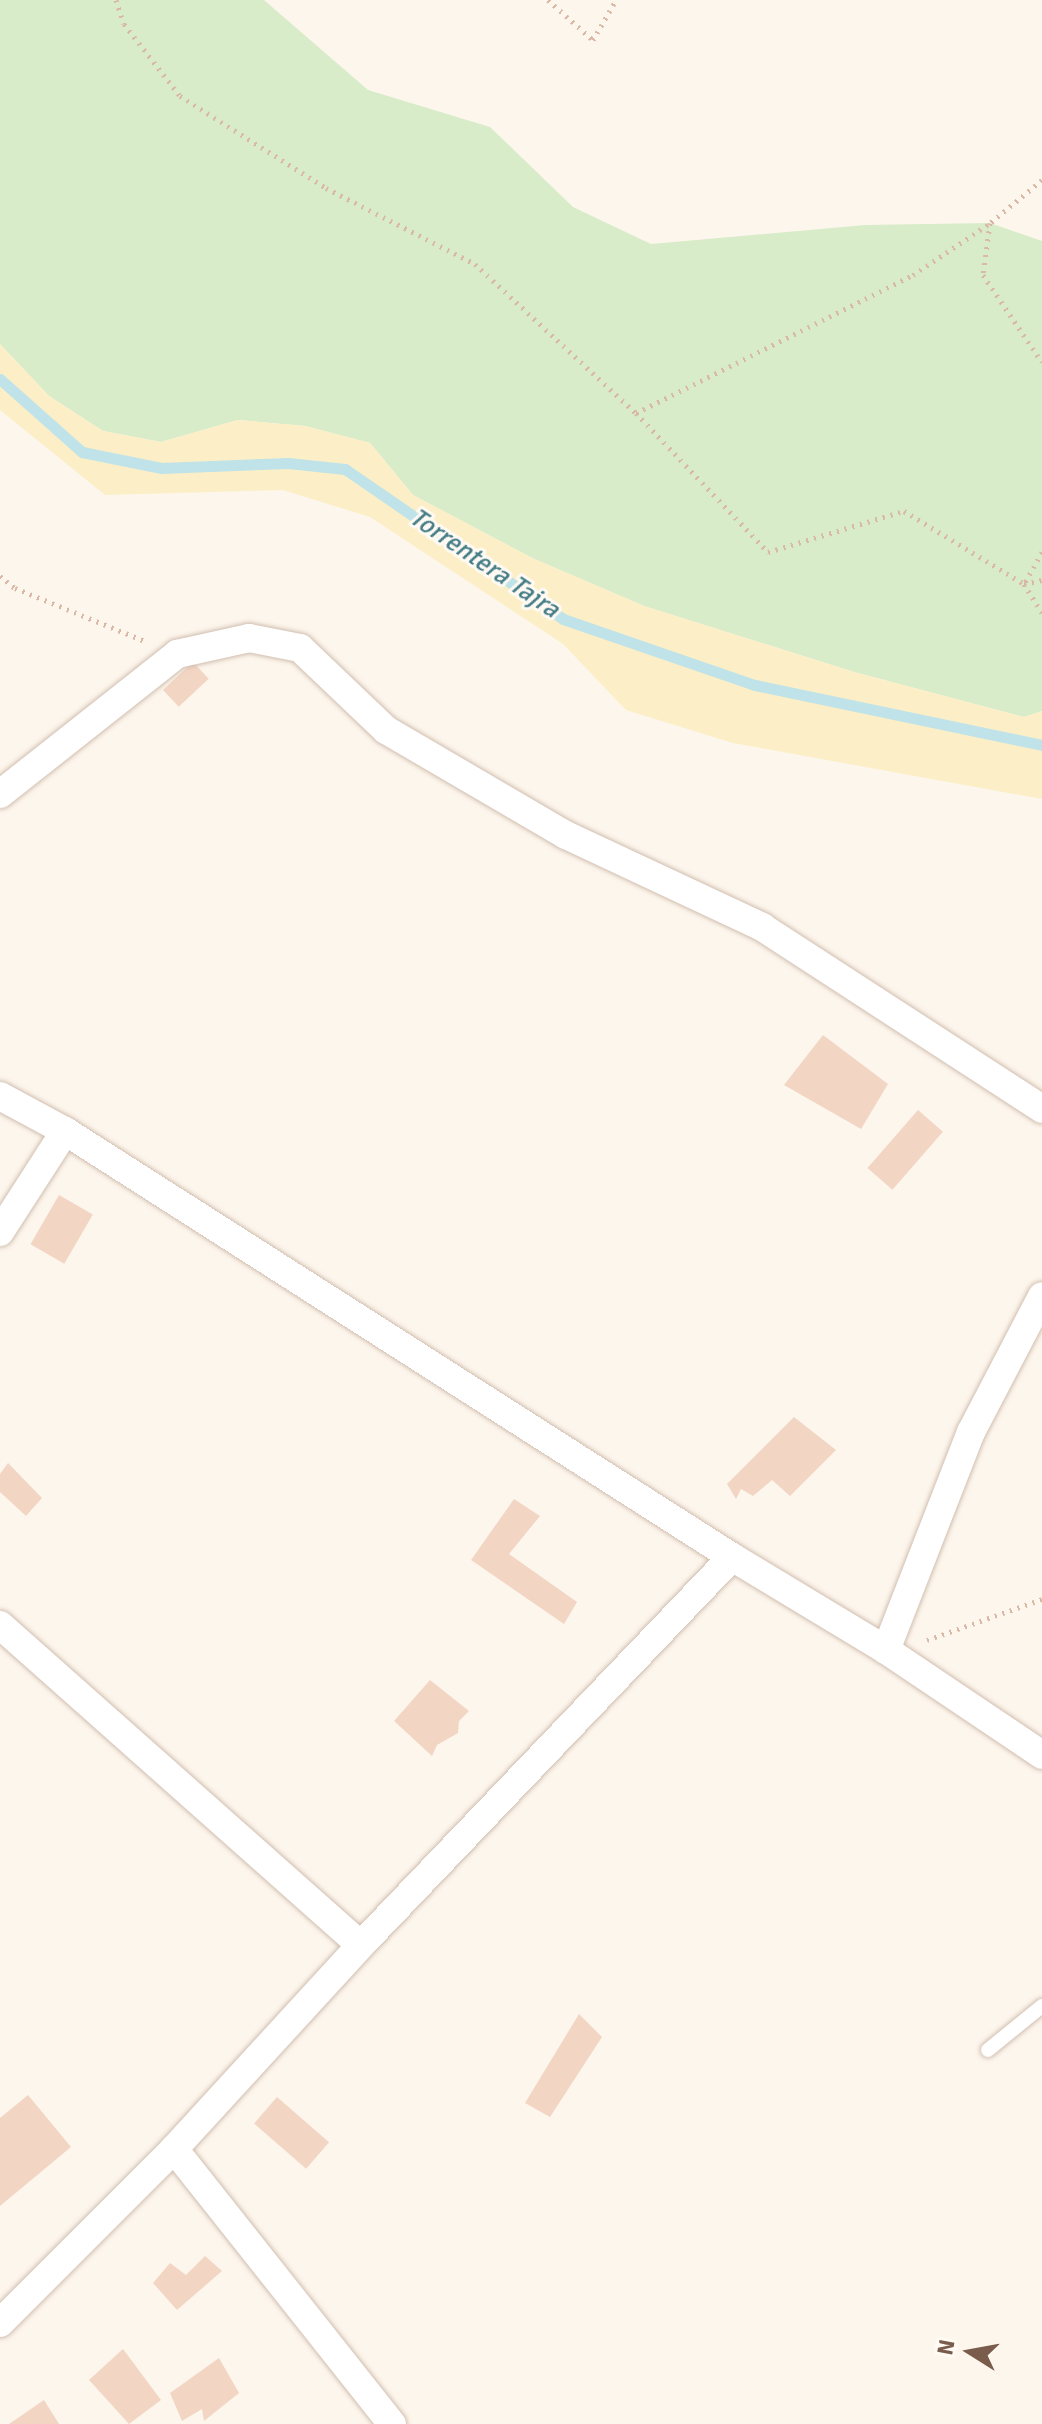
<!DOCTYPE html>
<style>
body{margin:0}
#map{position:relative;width:1042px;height:2424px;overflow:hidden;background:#fdf6ec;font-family:Signika,sans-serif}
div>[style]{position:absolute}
.green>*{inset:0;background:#d8ecc9}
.sand>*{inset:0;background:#fcefc7}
.stream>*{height:11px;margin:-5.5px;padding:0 5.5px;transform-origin:5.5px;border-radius:5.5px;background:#bfe3e8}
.building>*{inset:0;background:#f3d5c3;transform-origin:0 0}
.path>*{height:5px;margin-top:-2.5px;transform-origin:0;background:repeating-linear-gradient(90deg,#d9b8a5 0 2px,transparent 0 8px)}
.roads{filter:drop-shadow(0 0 2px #d1beb0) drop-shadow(0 0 2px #d1beb0)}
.lane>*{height:14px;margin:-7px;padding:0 7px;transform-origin:7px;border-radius:7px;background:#fff}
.street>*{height:28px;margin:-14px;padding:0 14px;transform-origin:14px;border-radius:14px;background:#fff}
span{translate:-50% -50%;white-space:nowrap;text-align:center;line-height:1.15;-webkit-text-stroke:6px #fffaf3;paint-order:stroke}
.water-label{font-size:26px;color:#437c86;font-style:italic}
.north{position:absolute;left:930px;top:2312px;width:80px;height:80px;-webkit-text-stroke:6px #fffaf3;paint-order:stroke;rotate:281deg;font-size:22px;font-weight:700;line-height:32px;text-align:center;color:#7a5c4d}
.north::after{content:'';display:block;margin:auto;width:28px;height:36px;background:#7a5c4d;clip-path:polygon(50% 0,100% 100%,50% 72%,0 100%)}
</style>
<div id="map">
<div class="green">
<div style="clip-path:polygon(0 0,264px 0,368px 90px,490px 127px,573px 207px,651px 244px,865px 225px,990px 223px,1042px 241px,1042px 711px,1024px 717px,854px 672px,644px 606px,532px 558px,413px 495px,370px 443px,305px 426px,238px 420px,161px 442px,103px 431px,49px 396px,0 344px)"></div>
</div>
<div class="sand">
<div style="clip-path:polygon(0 344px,49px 396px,103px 431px,161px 442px,238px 420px,305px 426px,370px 443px,413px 495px,532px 558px,644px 606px,854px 672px,1024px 717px,1042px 711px,1042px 799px,733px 743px,626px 710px,563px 644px,370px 517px,283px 490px,105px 495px,0 410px)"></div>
</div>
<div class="stream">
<div style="left:0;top:379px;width:110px;rotate:41.7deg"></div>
<div style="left:82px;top:452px;width:81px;rotate:11.4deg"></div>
<div style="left:161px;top:468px;width:127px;rotate:-2.3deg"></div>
<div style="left:288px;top:463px;width:57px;rotate:6deg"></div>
<div style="left:345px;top:469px;width:265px;rotate:34.5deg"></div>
<div style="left:563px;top:619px;width:203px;rotate:19deg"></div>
<div style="left:755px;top:685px;width:293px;rotate:11.8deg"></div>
</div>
<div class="building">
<div style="left:193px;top:662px;width:23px;height:41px;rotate:47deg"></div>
<div style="clip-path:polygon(823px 1035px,888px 1084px,861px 1129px,784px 1085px)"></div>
<div style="left:918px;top:1110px;width:33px;height:77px;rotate:41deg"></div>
<div style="left:59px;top:1195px;width:39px;height:57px;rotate:30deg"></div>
<div style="clip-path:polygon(794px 1417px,836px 1450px,790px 1496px,772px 1480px,753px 1496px,741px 1489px,736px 1499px,727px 1484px)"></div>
<div style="clip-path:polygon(8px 1463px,42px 1498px,26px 1516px,0 1492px,0 1474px)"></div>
<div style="clip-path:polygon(514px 1499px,540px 1516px,509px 1554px,577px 1602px,564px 1624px,471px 1560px)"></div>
<div style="clip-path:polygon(430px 1680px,469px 1711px,459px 1721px,458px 1733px,437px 1745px,432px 1756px,394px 1721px)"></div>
<div style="clip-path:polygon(579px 2014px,602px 2037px,550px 2117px,525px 2103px)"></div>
<div style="clip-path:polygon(28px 2095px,71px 2147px,0 2206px,0 2118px)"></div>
<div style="left:277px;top:2097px;width:69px;height:35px;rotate:41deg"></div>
<div style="clip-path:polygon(205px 2256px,222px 2271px,177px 2310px,153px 2283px,170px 2263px,186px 2275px)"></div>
<div style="clip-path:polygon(123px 2349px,161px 2400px,129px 2424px,89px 2380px)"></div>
<div style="clip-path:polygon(219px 2358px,239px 2393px,204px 2421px,202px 2409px,182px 2421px,170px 2393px)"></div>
<div style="clip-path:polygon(44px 2400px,59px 2424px,9px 2424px)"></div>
</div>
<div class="path">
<div style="left:116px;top:0;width:25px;rotate:72deg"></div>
<div style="left:124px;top:24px;width:91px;rotate:52.1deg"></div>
<div style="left:180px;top:96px;width:173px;rotate:32.2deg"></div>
<div style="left:326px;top:188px;width:167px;rotate:27deg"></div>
<div style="left:475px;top:264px;width:219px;rotate:42.8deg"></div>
<div style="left:636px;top:413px;width:309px;rotate:-26.5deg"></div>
<div style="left:913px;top:275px;width:93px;rotate:-34deg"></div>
<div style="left:548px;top:0;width:60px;rotate:41.6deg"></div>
<div style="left:593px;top:40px;width:46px;rotate:-60.1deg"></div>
<div style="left:1042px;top:180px;width:67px;rotate:140.4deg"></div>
<div style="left:990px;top:223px;width:52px;rotate:97.7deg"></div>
<div style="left:983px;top:275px;width:105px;rotate:55.9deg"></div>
<div style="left:636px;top:413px;width:192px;rotate:46.5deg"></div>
<div style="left:768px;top:552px;width:142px;rotate:-16.8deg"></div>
<div style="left:904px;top:511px;width:140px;rotate:31.3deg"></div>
<div style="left:1024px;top:584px;width:18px;rotate:-13deg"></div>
<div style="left:1042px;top:552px;width:37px;rotate:119deg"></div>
<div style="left:1024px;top:584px;width:34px;rotate:58deg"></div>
<div style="left:0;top:576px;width:19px;rotate:39deg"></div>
<div style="left:15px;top:588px;width:140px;rotate:22.2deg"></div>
<div style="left:927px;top:1640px;width:122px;rotate:-19.6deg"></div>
</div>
<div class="roads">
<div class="lane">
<div style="left:988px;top:2050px;width:70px;rotate:-39.2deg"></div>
</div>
<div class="street">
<div style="left:0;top:794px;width:226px;rotate:-38.3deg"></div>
<div style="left:177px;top:654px;width:74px;rotate:-12.5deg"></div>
<div style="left:249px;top:638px;width:52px;rotate:11.1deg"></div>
<div style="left:300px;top:648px;width:119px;rotate:43.6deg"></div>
<div style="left:386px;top:730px;width:208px;rotate:30.3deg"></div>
<div style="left:566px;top:835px;width:217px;rotate:25.1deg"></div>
<div style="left:762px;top:927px;width:334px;rotate:33deg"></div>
<div style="left:0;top:1096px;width:74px;rotate:28.3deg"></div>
<div style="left:65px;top:1131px;width:791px;rotate:32.57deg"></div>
<div style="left:732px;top:1557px;width:180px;rotate:31.1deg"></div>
<div style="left:886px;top:1650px;width:188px;rotate:33.9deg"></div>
<div style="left:0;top:1232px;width:120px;rotate:-57.2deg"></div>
<div style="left:0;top:1625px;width:482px;rotate:41.6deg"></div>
<div style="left:886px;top:1650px;width:234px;rotate:-68.7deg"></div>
<div style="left:971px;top:1432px;width:153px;rotate:-62.4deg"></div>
<div style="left:174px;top:2149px;width:351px;rotate:51.6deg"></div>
<div style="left:0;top:2323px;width:246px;rotate:-45deg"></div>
<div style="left:174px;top:2149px;width:277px;rotate:-47.5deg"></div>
<div style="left:361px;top:1945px;width:537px;rotate:-46.28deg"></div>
</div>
</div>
<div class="water-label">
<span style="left:484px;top:564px;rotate:34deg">Torrentera Tajra</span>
</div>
<div class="north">N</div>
</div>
